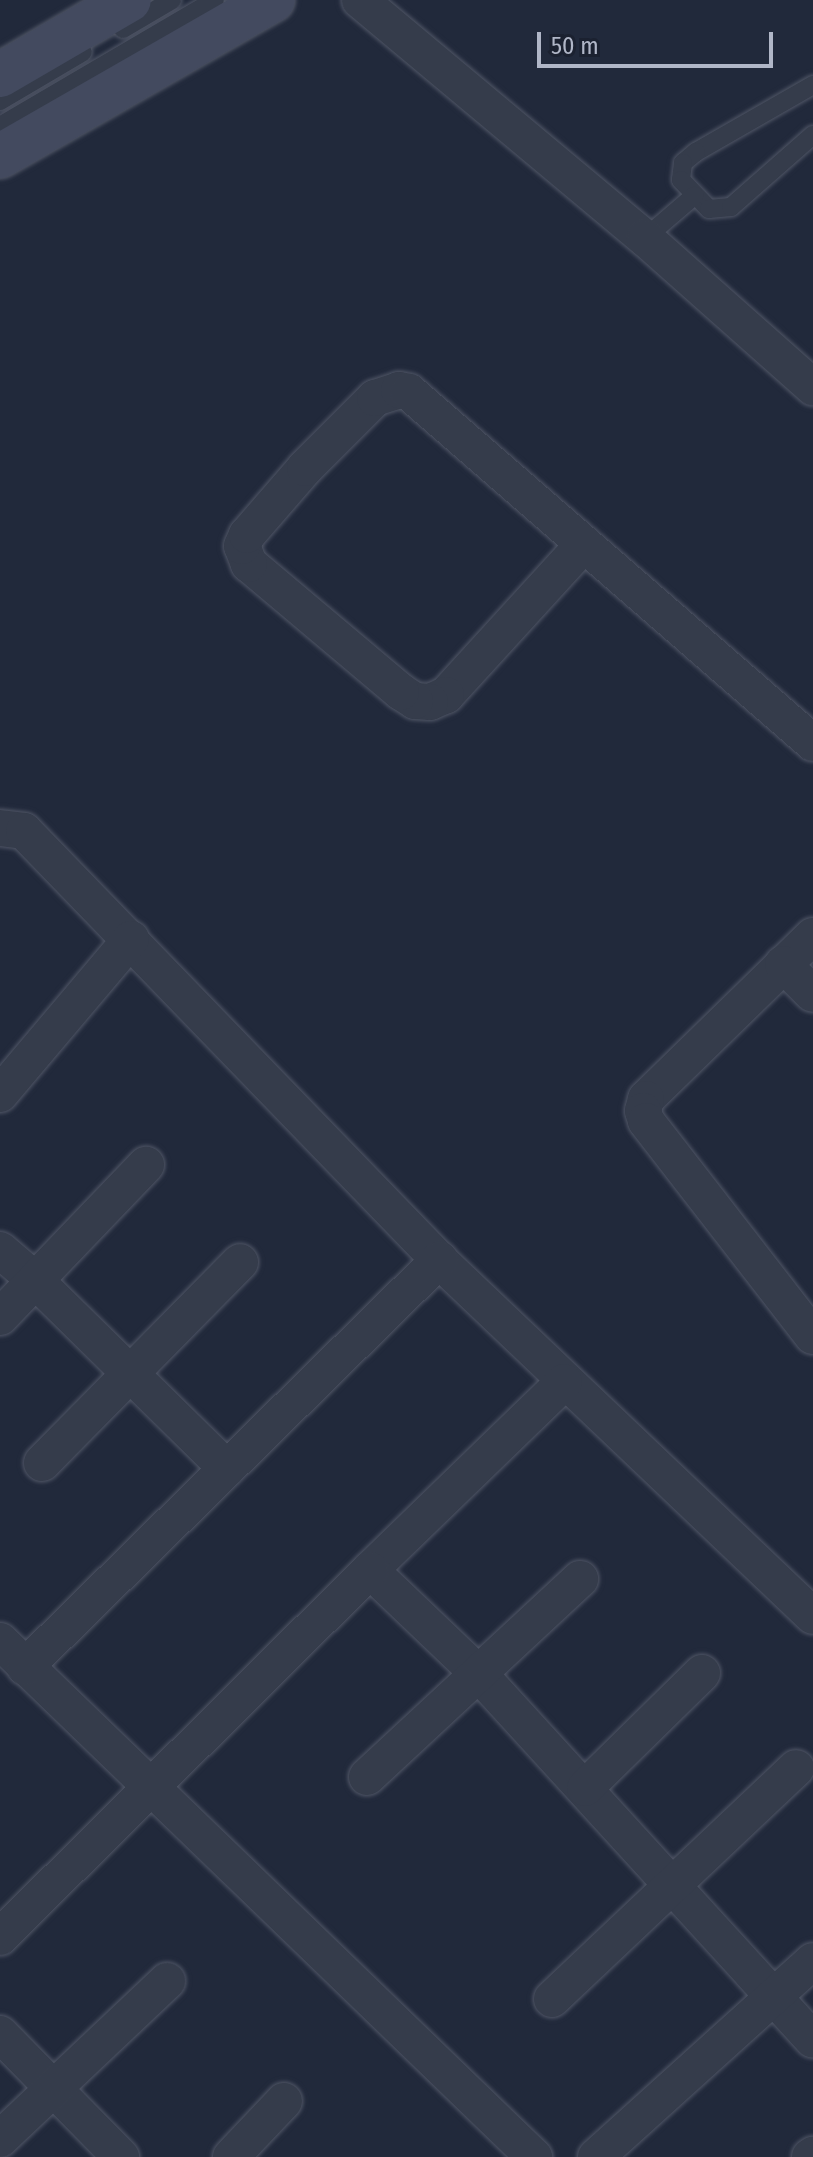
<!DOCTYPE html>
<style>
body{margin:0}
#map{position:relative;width:813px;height:2157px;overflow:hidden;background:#21293b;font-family:"Fira Sans Condensed",sans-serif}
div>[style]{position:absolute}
.roads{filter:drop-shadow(0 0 2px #505666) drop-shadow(0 0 2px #505666)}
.service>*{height:18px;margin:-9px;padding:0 9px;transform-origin:9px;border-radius:9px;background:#353c4b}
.minor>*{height:36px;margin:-18px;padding:0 18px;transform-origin:18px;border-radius:18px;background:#353c4b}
.secondary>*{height:44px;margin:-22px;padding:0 22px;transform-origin:22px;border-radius:22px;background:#434a5f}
span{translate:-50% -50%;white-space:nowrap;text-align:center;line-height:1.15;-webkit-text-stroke:7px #1b2130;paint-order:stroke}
.scale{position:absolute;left:537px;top:32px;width:236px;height:36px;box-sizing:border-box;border:4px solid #b0b6c7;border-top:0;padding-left:10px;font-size:24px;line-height:28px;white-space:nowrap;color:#b0b6c7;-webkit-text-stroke:6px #1b2130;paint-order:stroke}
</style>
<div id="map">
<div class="roads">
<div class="service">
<div style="left:123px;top:29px;width:57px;rotate:-30.6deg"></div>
<div style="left:813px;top:85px;width:135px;rotate:150.2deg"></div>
<div style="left:696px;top:152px;width:17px;rotate:140deg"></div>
<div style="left:683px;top:163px;width:17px;rotate:97deg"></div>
<div style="left:681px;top:180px;width:40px;rotate:46deg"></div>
<div style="left:709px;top:209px;width:22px;rotate:-5deg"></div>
<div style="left:731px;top:207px;width:109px;rotate:-41.3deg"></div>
<div style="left:0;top:101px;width:96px;rotate:-30.6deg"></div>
<div style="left:0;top:126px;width:249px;rotate:-30.4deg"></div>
<div style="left:645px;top:238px;width:65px;rotate:-40.6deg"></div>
</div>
<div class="minor">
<div style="left:360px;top:0;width:371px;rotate:39.9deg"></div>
<div style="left:645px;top:238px;width:225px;rotate:41.6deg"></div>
<div style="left:584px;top:544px;width:205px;rotate:132.4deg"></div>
<div style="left:446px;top:695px;width:17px;rotate:156deg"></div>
<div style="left:430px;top:702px;width:15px;rotate:-176deg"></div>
<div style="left:415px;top:701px;width:17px;rotate:-147deg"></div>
<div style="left:401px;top:692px;width:199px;rotate:-139.9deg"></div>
<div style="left:249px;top:564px;width:19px;rotate:-111deg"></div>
<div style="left:242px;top:546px;width:12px;rotate:-66deg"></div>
<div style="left:247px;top:535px;width:89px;rotate:-49.1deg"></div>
<div style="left:305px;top:468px;width:99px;rotate:-45deg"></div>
<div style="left:375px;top:398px;width:25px;rotate:-18deg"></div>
<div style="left:399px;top:390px;width:10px;rotate:11deg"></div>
<div style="left:409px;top:392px;width:535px;rotate:40.98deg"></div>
<div style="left:0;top:828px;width:24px;rotate:7deg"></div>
<div style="left:24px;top:831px;width:597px;rotate:45.95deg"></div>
<div style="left:439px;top:1260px;width:516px;rotate:43.59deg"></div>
<div style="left:813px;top:936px;width:233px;rotate:135.7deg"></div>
<div style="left:646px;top:1099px;width:12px;rotate:104deg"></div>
<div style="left:643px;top:1111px;width:10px;rotate:73deg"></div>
<div style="left:646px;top:1121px;width:272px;rotate:52.2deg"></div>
<div style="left:783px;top:964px;width:42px;rotate:45deg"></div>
<div style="left:0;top:1094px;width:203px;rotate:-49.8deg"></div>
<div style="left:0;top:1250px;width:46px;rotate:40.6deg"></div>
<div style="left:35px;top:1280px;width:269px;rotate:44.5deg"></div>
<div style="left:0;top:1317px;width:211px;rotate:-46.2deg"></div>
<div style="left:564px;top:1382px;width:270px;rotate:135.9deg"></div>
<div style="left:370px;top:1570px;width:151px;rotate:43.7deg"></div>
<div style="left:479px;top:1674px;width:495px;rotate:47.6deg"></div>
<div style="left:42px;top:1463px;width:282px;rotate:-45.4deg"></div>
<div style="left:0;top:1641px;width:743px;rotate:44.02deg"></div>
<div style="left:25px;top:1667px;width:581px;rotate:-44.51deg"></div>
<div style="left:367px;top:1777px;width:291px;rotate:-42.9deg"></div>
<div style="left:585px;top:1788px;width:164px;rotate:-44.5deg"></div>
<div style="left:0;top:1937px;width:521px;rotate:-44.77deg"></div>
<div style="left:552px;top:1999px;width:336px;rotate:-43.4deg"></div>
<div style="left:0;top:2034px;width:173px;rotate:45.5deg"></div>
<div style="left:0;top:2139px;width:230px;rotate:-43.4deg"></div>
<div style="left:231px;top:2157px;width:77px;rotate:-46.6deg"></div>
<div style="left:596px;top:2157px;width:292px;rotate:-42.1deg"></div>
<div style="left:810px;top:2157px;width:4px;rotate:-34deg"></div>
</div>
<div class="secondary">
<div style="left:0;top:75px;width:149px;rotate:-30.2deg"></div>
<div style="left:0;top:156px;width:314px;rotate:-29.8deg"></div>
</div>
</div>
<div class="scale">50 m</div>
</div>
